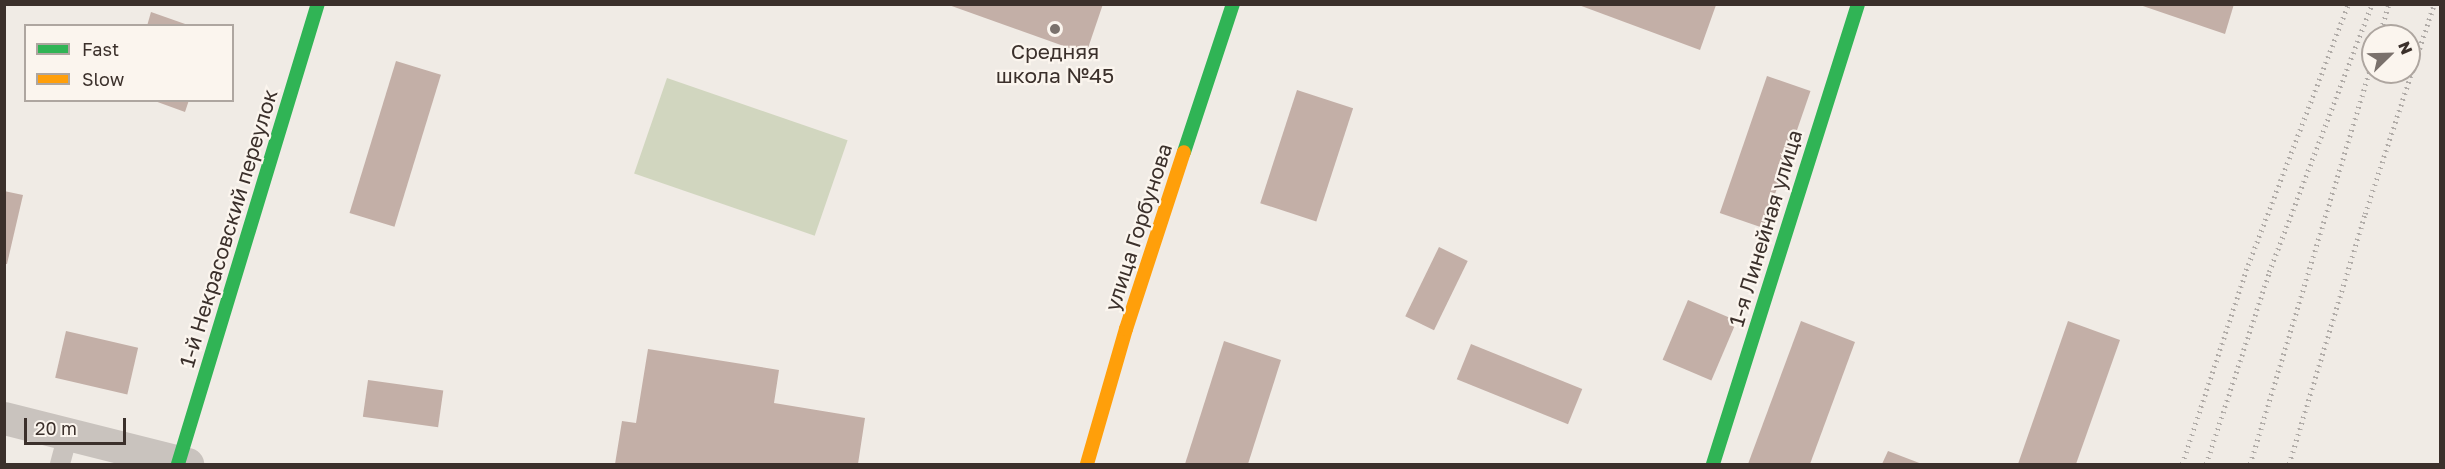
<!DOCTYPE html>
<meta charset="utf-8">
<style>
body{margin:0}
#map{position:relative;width:2445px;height:469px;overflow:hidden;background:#f0ebe5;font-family:"Golos Text",sans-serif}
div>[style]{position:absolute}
.green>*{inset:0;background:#d1d6bf;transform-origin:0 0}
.building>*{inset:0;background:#c3afa7;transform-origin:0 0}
.lane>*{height:20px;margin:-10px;padding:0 10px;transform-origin:10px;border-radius:10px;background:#c9c3be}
.street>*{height:33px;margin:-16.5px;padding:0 16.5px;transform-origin:16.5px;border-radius:16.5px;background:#c9c3be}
.fast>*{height:14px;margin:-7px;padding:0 7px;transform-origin:7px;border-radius:7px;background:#30b455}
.slow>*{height:14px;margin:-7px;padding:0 7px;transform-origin:7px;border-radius:7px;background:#ff9f0a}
.rail>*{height:4.5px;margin-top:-2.25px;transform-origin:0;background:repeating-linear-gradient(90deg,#b1aca8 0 1.5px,transparent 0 6px)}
.dots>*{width:16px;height:16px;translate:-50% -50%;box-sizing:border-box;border:3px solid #fbf5ee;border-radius:50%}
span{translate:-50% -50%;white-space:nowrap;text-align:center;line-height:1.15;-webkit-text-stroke:4.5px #fbf5ee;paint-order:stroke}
.poi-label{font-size:21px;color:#3b302b}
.street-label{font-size:21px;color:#3b302b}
.frame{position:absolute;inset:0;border:6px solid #3b302b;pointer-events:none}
.legend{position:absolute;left:24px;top:24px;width:210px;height:78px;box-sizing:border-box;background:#fbf5ee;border:2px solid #aea6a0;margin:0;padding:8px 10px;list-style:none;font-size:18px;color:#3b302b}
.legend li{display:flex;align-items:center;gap:12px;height:30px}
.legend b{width:30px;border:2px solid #aea6a0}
.north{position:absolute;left:2361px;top:24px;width:60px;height:60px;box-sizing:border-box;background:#fbf5ee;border:2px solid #aea6a0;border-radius:50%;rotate:67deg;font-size:16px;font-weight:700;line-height:24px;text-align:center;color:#3b302b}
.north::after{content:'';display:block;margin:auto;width:21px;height:27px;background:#7a716c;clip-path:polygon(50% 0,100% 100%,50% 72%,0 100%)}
.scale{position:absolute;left:24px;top:418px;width:102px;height:27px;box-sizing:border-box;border:3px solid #3b302b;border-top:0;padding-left:8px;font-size:18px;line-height:21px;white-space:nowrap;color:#3b302b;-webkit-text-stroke:4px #fbf5ee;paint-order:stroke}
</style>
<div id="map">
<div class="green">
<div style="left:667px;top:78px;width:191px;height:101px;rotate:19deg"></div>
</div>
<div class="building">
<div style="clip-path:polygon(946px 4px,1103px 4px,1086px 54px)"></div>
<div style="clip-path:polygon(1576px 4px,1715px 4px,1716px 5px,1700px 50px)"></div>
<div style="clip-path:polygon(2137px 4px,2234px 4px,2225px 34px)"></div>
<div style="clip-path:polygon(151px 12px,188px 25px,188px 26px,147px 26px)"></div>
<div style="left:396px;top:61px;width:47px;height:159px;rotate:17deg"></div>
<div style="left:1767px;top:76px;width:46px;height:145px;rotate:19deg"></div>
<div style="left:1297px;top:90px;width:59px;height:119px;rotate:18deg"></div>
<div style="clip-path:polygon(152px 100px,189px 100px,185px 112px)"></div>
<div style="clip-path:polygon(4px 191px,23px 195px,7px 264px,4px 264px)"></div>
<div style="left:1439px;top:247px;width:32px;height:77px;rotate:26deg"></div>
<div style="left:1688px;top:300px;width:53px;height:65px;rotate:23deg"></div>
<div style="clip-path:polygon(1801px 321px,1855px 342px,1810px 464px,1748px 464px)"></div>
<div style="clip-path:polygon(2068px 321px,2120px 340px,2076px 464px,2018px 464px)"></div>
<div style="left:66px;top:331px;width:74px;height:48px;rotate:13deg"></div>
<div style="clip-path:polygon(1224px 341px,1281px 360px,1248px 464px,1185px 464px)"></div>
<div style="left:1471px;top:344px;width:120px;height:38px;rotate:22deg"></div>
<div style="clip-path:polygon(648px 349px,779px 370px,774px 403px,865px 418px,858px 464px,615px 464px,622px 421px,636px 423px)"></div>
<div style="left:368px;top:380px;width:76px;height:37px;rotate:8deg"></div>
<div style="clip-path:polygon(1888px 451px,1922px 464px,1882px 464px)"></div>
</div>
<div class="lane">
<div style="left:60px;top:464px;width:31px;rotate:-75deg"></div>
</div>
<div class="street">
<div style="left:4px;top:418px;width:189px;rotate:14.1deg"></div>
</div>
<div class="fast">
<div style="left:1184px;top:152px;width:156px;rotate:-71.7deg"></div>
<div style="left:178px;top:464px;width:481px;rotate:-73.1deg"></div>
<div style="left:1713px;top:464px;width:482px;rotate:-72.5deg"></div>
</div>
<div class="slow">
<div style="left:1087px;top:464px;width:141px;rotate:-73.9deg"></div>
<div style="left:1126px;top:329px;width:186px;rotate:-71.9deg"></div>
</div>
<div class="rail">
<div style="left:2379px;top:36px;width:34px;rotate:-73deg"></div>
<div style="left:2182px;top:464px;width:210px;rotate:-71.7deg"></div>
<div style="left:2248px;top:265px;width:280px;rotate:-69deg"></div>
<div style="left:2206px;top:464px;width:202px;rotate:-71.8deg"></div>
<div style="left:2269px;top:272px;width:287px;rotate:-69deg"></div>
<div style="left:2250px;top:464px;width:424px;rotate:-73.1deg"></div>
<div style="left:2289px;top:464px;width:261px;rotate:-73.1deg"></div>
<div style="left:2365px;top:214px;width:221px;rotate:-71.8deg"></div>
</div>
<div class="dots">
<div style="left:1055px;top:29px;background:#7a716c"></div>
</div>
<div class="poi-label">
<span style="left:1055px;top:63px">Средняя<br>школа №45</span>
</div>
<div class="street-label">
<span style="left:1138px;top:227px;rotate:-72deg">улица Горбунова</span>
<span style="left:228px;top:228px;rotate:-73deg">1-й Некрасовский переулок</span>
<span style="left:1765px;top:228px;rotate:-73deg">1-я Линейная улица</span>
</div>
<div class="frame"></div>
<ul class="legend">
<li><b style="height:8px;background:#30b455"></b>Fast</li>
<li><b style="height:8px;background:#ff9f0a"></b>Slow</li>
</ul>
<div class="north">N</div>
<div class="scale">20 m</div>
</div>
